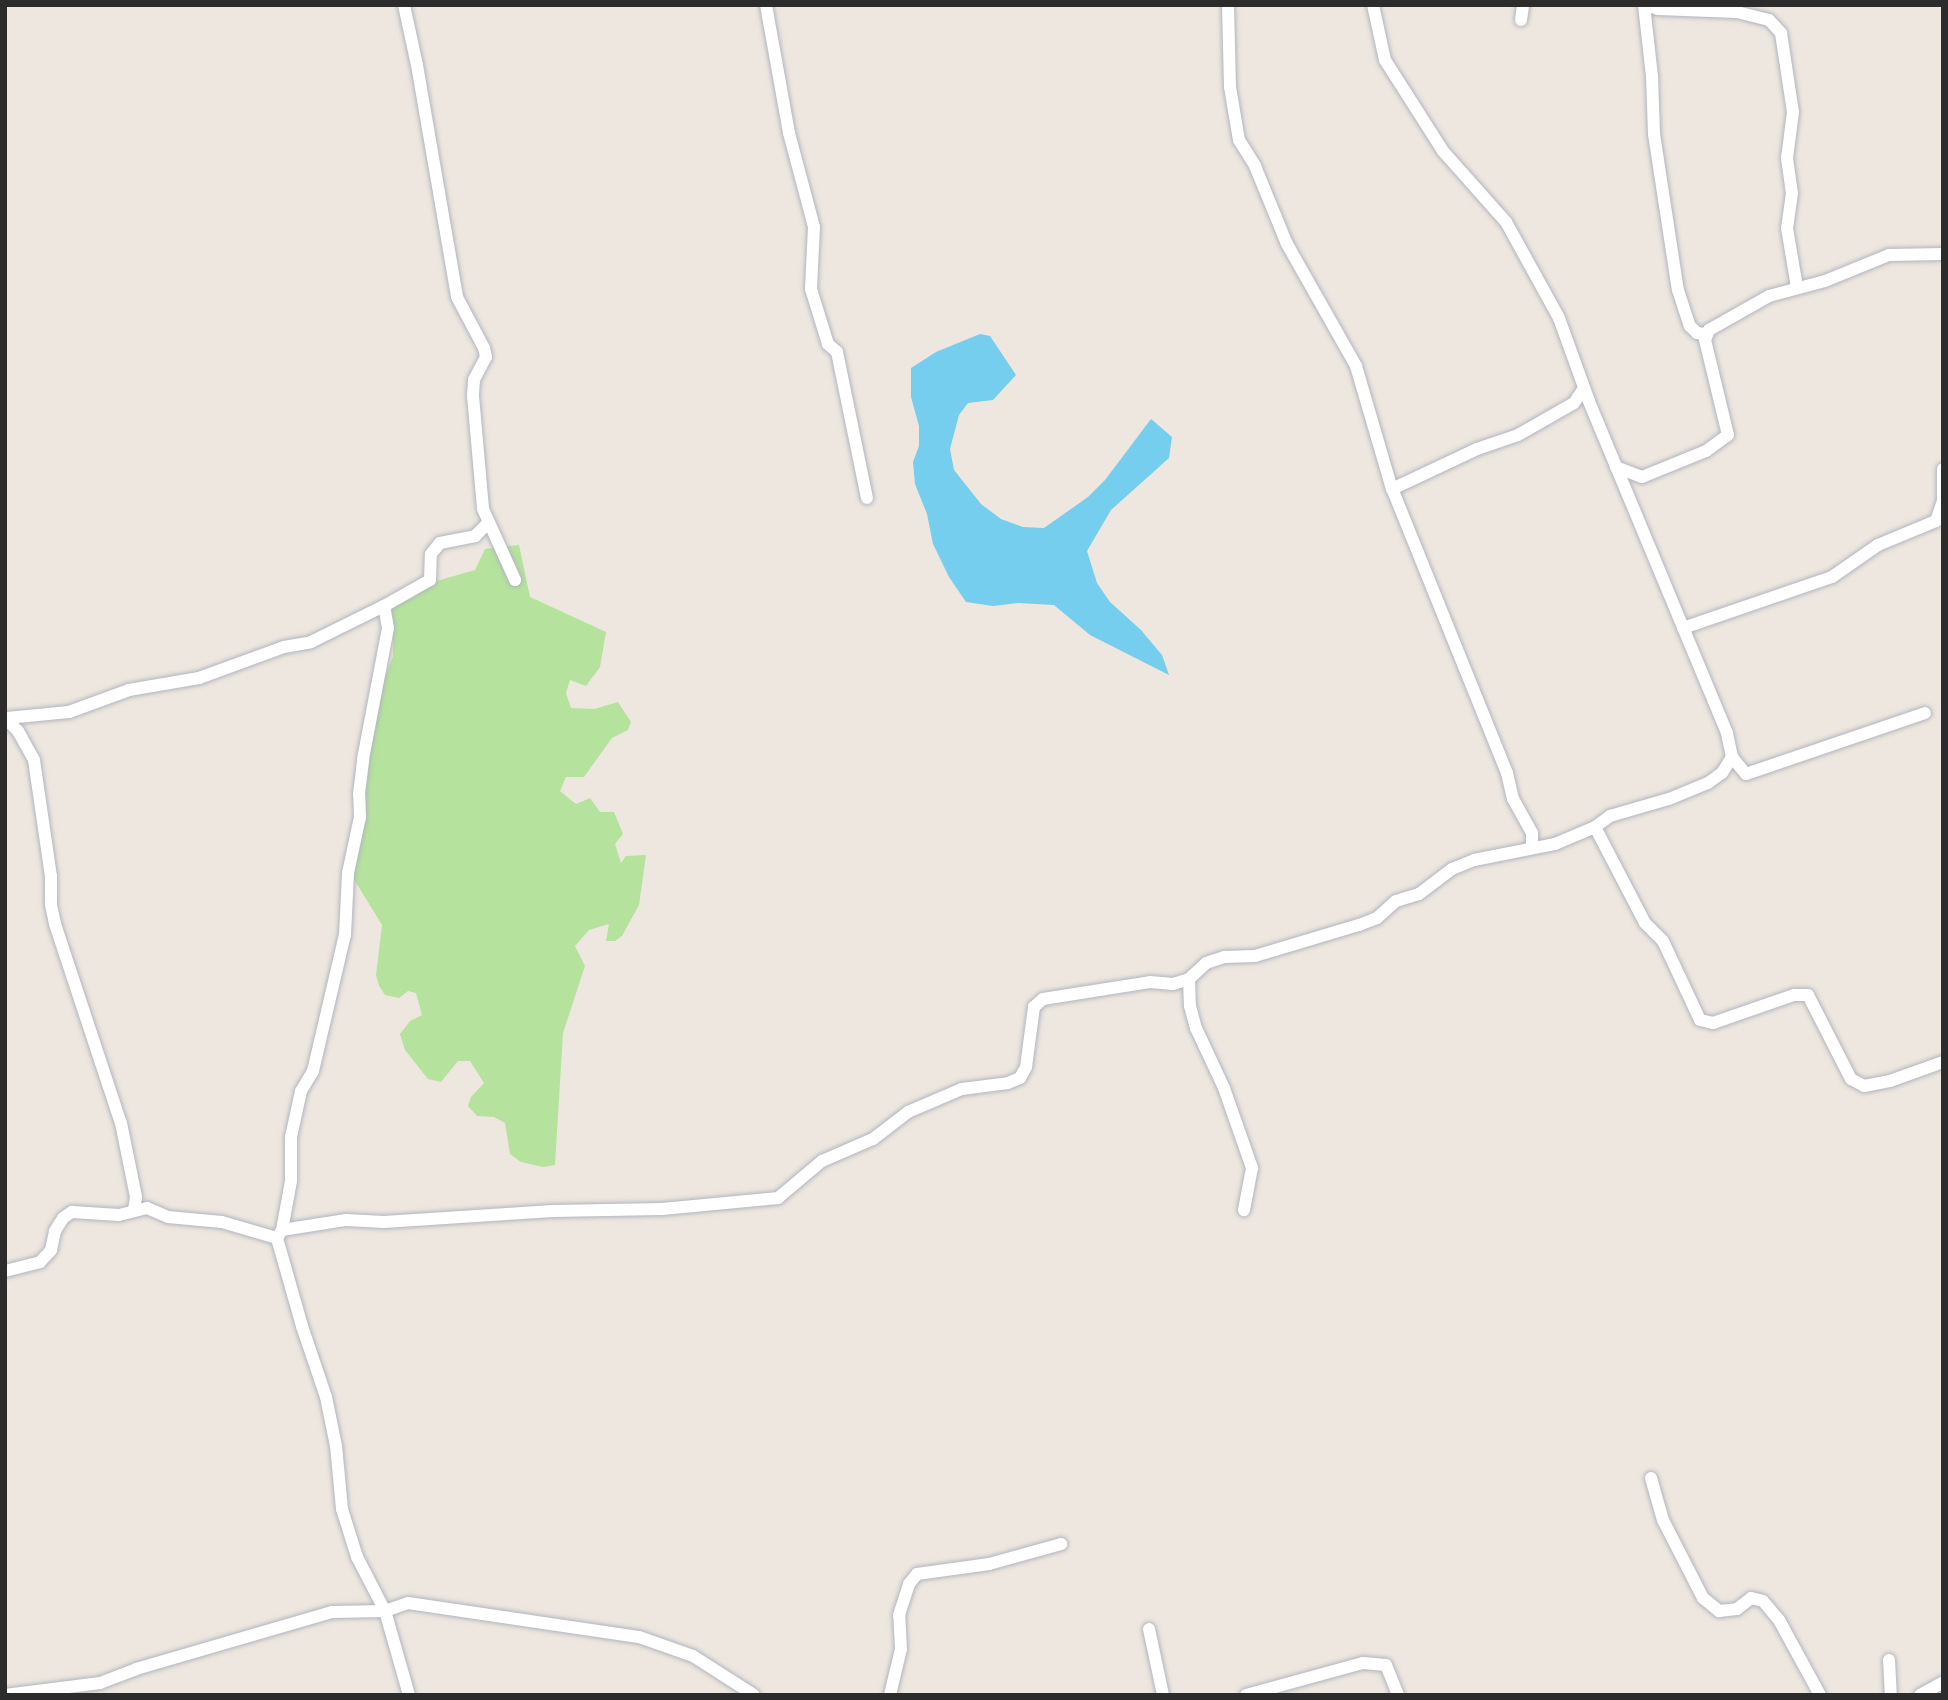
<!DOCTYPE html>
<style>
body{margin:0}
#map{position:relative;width:1948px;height:1700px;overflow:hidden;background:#ede7df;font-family:Roboto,sans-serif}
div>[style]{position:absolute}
.green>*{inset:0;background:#b5e39d}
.water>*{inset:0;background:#75ceed}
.roads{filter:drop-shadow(0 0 2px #b2b5bf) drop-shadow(0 0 2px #b2b5bf)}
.minor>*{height:12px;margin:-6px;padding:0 6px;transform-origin:6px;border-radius:6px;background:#fff}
span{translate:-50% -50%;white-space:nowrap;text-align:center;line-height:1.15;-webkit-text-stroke:6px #fff;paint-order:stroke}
.frame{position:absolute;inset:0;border:7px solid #2c2c2c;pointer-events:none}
</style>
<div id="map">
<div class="green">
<div style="clip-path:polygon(519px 545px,530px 597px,606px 632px,600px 667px,586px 686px,570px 680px,566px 693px,571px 708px,594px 709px,618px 702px,631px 722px,628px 730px,612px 738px,584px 777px,566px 777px,560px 791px,576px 804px,590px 798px,600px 812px,614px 812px,623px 834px,615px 844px,621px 863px,626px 856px,646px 855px,639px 905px,622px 936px,615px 941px,606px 941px,609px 924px,589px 930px,575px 946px,585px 966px,563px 1033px,555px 1165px,543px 1167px,521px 1162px,510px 1154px,505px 1123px,494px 1117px,477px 1116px,468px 1106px,471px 1097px,484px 1083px,470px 1061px,458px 1061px,441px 1082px,428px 1079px,405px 1050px,400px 1034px,410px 1021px,422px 1015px,416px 993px,408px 991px,399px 998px,385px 995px,379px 986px,376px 975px,382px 925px,352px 876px,365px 819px,363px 785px,381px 688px,393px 656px,393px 629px,387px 608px,426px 584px,475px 570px,485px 549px)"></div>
</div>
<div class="water">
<div style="clip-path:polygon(980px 334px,990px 336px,1016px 375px,993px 400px,968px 403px,959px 415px,950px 449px,954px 470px,981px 504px,1001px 519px,1023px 527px,1044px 528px,1088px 497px,1105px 480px,1151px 419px,1172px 437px,1169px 458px,1111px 510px,1087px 551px,1097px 583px,1110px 602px,1141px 630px,1162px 655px,1169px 675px,1090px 635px,1054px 605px,1018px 603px,993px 606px,966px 602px,949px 577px,933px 544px,927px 514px,915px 484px,913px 462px,919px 446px,919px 426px,911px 397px,911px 368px,936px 352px)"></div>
</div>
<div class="roads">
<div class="minor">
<div style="left:404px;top:5px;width:61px;rotate:77.8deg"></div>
<div style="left:417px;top:65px;width:235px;rotate:80.2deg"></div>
<div style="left:457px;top:297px;width:58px;rotate:62.1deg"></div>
<div style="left:484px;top:348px;width:9px;rotate:77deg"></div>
<div style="left:486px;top:357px;width:26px;rotate:118deg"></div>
<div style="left:474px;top:380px;width:16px;rotate:94deg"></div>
<div style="left:473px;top:396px;width:113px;rotate:84.9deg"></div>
<div style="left:483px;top:509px;width:78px;rotate:65.7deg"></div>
<div style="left:766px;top:5px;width:130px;rotate:79.8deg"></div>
<div style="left:789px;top:133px;width:97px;rotate:75.1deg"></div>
<div style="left:814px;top:227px;width:62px;rotate:92.8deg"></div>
<div style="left:811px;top:289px;width:58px;rotate:72.8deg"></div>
<div style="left:828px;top:344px;width:12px;rotate:42deg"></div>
<div style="left:837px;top:352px;width:149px;rotate:78.4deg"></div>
<div style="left:1228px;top:5px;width:82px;rotate:88.6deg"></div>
<div style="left:1230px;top:87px;width:54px;rotate:80.4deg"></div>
<div style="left:1239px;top:140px;width:31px;rotate:58deg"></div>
<div style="left:1255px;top:166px;width:84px;rotate:67.7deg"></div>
<div style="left:1287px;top:244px;width:140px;rotate:60.5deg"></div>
<div style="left:1356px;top:366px;width:128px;rotate:73.7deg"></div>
<div style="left:1644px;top:5px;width:71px;rotate:83.6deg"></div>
<div style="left:1652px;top:76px;width:58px;rotate:88deg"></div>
<div style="left:1654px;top:134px;width:158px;rotate:81.3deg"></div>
<div style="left:1678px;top:290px;width:38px;rotate:72deg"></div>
<div style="left:1690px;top:326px;width:10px;rotate:45deg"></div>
<div style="left:1697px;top:333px;width:8px;rotate:7deg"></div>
<div style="left:1645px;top:5px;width:14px;rotate:17deg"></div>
<div style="left:1658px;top:9px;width:79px;rotate:2.2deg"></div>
<div style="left:1737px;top:12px;width:33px;rotate:14deg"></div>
<div style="left:1769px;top:20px;width:18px;rotate:47deg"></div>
<div style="left:1781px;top:33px;width:80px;rotate:81.4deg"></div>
<div style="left:1793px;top:112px;width:46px;rotate:97.4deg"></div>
<div style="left:1787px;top:158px;width:35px;rotate:82deg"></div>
<div style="left:1792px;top:193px;width:35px;rotate:98deg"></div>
<div style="left:1787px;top:228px;width:60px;rotate:80.4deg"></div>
<div style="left:1521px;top:20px;width:15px;rotate:-82deg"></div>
<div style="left:1616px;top:467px;width:28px;rotate:21deg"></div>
<div style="left:1642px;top:477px;width:69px;rotate:-22.1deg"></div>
<div style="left:1706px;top:451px;width:27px;rotate:-36deg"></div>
<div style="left:1728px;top:435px;width:98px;rotate:-103.6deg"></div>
<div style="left:1705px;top:340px;width:11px;rotate:-68deg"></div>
<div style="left:1709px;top:330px;width:69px;rotate:-29.5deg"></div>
<div style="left:1769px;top:296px;width:58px;rotate:-15deg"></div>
<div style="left:1825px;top:281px;width:69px;rotate:-22.1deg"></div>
<div style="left:1889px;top:255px;width:54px;rotate:-1.1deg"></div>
<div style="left:1683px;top:628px;width:157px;rotate:-18.9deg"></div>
<div style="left:1832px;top:577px;width:56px;rotate:-34.8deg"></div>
<div style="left:1878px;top:545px;width:63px;rotate:-22.5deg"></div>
<div style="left:1936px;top:521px;width:21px;rotate:-71deg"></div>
<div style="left:1943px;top:501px;width:32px;rotate:-90deg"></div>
<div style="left:5px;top:718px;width:18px;rotate:45deg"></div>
<div style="left:18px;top:731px;width:33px;rotate:61deg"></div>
<div style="left:34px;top:760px;width:117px;rotate:81.7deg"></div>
<div style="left:51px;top:876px;width:29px;rotate:90deg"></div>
<div style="left:51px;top:905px;width:19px;rotate:78deg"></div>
<div style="left:55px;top:924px;width:210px;rotate:71.7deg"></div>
<div style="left:121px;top:1123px;width:76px;rotate:78.5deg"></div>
<div style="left:136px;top:1197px;width:12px;rotate:99deg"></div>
<div style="left:7px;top:718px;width:62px;rotate:-5.5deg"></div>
<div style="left:69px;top:712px;width:64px;rotate:-20.1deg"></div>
<div style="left:129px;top:690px;width:71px;rotate:-9.7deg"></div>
<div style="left:199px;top:678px;width:90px;rotate:-20deg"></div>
<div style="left:284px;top:647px;width:27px;rotate:-10deg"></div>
<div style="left:311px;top:642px;width:81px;rotate:-26.3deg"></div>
<div style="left:1732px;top:757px;width:22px;rotate:51deg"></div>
<div style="left:1746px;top:774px;width:189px;rotate:-18.8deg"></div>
<div style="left:1595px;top:827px;width:108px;rotate:62.5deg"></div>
<div style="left:1645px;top:923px;width:25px;rotate:45deg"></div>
<div style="left:1663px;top:941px;width:87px;rotate:64.9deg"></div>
<div style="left:1700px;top:1020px;width:13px;rotate:13deg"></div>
<div style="left:1713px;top:1023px;width:86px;rotate:-19.1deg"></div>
<div style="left:1794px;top:995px;width:14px"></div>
<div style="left:1808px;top:995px;width:94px;rotate:62.9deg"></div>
<div style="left:1851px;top:1079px;width:15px;rotate:28deg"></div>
<div style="left:1864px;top:1086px;width:26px;rotate:-11deg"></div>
<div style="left:1890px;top:1081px;width:56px;rotate:-19.7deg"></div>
<div style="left:1532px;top:846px;width:13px;rotate:-90deg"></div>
<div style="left:1532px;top:833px;width:39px;rotate:-119deg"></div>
<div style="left:1513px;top:799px;width:27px;rotate:-103deg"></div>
<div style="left:1507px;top:773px;width:306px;rotate:-112deg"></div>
<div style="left:1392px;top:489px;width:94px;rotate:-25.2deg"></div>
<div style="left:1477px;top:449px;width:43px;rotate:-18.9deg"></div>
<div style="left:1518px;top:435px;width:64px;rotate:-29.7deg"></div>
<div style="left:1574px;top:403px;width:18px;rotate:-56deg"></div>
<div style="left:1189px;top:979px;width:27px;rotate:88deg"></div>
<div style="left:1190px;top:1006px;width:23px;rotate:75deg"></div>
<div style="left:1196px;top:1028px;width:66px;rotate:65deg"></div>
<div style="left:1224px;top:1088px;width:85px;rotate:70.7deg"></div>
<div style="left:1252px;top:1168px;width:43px;rotate:100.8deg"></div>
<div style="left:282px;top:1230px;width:50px;rotate:-79.6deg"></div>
<div style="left:291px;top:1181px;width:44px;rotate:-90deg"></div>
<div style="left:291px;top:1137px;width:47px;rotate:-77.7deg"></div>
<div style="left:301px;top:1091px;width:23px;rotate:-59deg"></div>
<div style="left:313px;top:1071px;width:140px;rotate:-76.8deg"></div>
<div style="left:345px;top:935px;width:62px;rotate:-87.2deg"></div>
<div style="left:348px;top:873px;width:57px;rotate:-77.9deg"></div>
<div style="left:360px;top:817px;width:23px;rotate:-92deg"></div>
<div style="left:359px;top:794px;width:35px;rotate:-83deg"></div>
<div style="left:363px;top:759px;width:133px;rotate:-79.2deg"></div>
<div style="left:388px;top:628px;width:22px;rotate:-100deg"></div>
<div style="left:384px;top:606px;width:53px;rotate:-29.5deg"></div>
<div style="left:430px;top:580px;width:26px;rotate:-88deg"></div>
<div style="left:431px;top:554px;width:14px;rotate:-51deg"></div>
<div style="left:440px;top:543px;width:36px;rotate:-11deg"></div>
<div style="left:475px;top:536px;width:18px;rotate:-45deg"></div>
<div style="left:5px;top:1271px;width:36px;rotate:-14deg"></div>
<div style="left:40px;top:1262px;width:16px;rotate:-47deg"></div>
<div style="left:51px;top:1250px;width:19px;rotate:-78deg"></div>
<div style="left:55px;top:1231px;width:15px;rotate:-58deg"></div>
<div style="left:63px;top:1218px;width:11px;rotate:-34deg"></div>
<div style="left:72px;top:1212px;width:47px;rotate:3.7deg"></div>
<div style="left:119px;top:1215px;width:29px;rotate:-14deg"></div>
<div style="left:147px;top:1208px;width:23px;rotate:23deg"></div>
<div style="left:168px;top:1217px;width:54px;rotate:5.3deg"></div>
<div style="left:222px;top:1222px;width:57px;rotate:16.2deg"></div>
<div style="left:1651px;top:1478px;width:44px;rotate:74.1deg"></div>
<div style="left:1663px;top:1520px;width:88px;rotate:62.9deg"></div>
<div style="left:1703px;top:1598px;width:21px;rotate:39deg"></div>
<div style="left:1719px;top:1611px;width:18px;rotate:-6deg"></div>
<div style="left:1737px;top:1609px;width:18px;rotate:-38deg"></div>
<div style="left:1751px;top:1598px;width:12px;rotate:14deg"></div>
<div style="left:1763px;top:1601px;width:25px;rotate:50deg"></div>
<div style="left:1779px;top:1620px;width:85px;rotate:61.3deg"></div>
<div style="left:1149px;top:1629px;width:67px;rotate:78deg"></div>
<div style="left:1889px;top:1660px;width:35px;rotate:87deg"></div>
<div style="left:5px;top:1695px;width:96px;rotate:-7.2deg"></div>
<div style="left:100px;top:1683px;width:39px;rotate:-21deg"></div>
<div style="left:136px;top:1669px;width:204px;rotate:-16.2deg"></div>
<div style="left:332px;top:1612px;width:53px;rotate:-1.1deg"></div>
<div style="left:385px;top:1611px;width:24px;rotate:-19deg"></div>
<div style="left:408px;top:1603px;width:233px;rotate:8.4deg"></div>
<div style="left:639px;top:1637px;width:57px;rotate:19.4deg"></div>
<div style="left:693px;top:1656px;width:72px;rotate:32.6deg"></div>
<div style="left:409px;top:1695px;width:87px;rotate:-105.9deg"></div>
<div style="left:385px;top:1611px;width:61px;rotate:-117.4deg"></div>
<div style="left:357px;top:1557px;width:50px;rotate:-107.4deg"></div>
<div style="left:342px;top:1509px;width:63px;rotate:-95.4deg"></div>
<div style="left:336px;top:1446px;width:50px;rotate:-101.5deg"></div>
<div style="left:326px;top:1397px;width:75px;rotate:-108.7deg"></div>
<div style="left:302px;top:1326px;width:91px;rotate:-105.9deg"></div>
<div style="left:277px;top:1238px;width:9px;rotate:-58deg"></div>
<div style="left:282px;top:1230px;width:65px;rotate:-8.9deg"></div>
<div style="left:346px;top:1220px;width:38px;rotate:3deg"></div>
<div style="left:384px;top:1222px;width:169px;rotate:-3.7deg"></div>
<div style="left:553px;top:1211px;width:109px;rotate:-1.1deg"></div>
<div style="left:662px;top:1209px;width:117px;rotate:-5.4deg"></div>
<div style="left:778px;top:1198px;width:57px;rotate:-40.1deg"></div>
<div style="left:822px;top:1161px;width:56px;rotate:-23.3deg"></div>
<div style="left:873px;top:1139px;width:44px;rotate:-37.6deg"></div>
<div style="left:908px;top:1112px;width:59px;rotate:-23.1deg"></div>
<div style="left:962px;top:1089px;width:46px;rotate:-7.4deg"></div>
<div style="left:1008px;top:1083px;width:13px;rotate:-23deg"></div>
<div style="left:1020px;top:1078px;width:13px;rotate:-61deg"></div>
<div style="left:1026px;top:1067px;width:61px;rotate:-82.4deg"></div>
<div style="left:1034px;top:1007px;width:12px;rotate:-42deg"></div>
<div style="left:1043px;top:999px;width:108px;rotate:-9deg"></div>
<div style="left:1150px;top:982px;width:23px;rotate:5deg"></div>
<div style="left:1173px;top:984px;width:17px;rotate:-17deg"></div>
<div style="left:1189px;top:979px;width:23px;rotate:-43deg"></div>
<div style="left:1206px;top:963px;width:20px;rotate:-18deg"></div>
<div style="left:1225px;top:957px;width:30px;rotate:-2deg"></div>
<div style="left:1255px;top:956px;width:109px;rotate:-16.6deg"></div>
<div style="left:1359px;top:925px;width:19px;rotate:-21deg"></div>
<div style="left:1377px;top:918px;width:25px;rotate:-42deg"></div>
<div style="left:1396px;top:901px;width:24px;rotate:-17deg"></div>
<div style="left:1419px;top:894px;width:41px;rotate:-37.1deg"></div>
<div style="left:1452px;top:869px;width:24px;rotate:-22deg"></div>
<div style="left:1474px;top:860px;width:83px;rotate:-11.2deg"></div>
<div style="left:1555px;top:844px;width:43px;rotate:-23deg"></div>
<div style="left:1595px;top:827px;width:19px;rotate:-36deg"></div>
<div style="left:1610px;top:816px;width:61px;rotate:-16.1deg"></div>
<div style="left:1669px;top:799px;width:42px;rotate:-22.3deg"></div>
<div style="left:1708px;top:783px;width:17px;rotate:-36deg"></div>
<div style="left:1722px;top:773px;width:19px;rotate:-58deg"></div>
<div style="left:1732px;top:757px;width:25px;rotate:-102deg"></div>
<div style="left:1727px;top:733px;width:360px;rotate:-112.6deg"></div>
<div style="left:1589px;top:401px;width:88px;rotate:-109.9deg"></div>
<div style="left:1559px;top:318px;width:110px;rotate:-118.9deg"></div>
<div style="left:1506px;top:222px;width:95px;rotate:-131.6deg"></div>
<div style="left:1443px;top:151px;width:108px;rotate:-122.5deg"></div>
<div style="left:1385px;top:60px;width:56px;rotate:-102.3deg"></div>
<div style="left:890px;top:1695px;width:47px;rotate:-76.6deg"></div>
<div style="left:901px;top:1649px;width:34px;rotate:-93deg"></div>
<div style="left:899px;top:1615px;width:33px;rotate:-72deg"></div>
<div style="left:909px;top:1584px;width:13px;rotate:-51deg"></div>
<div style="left:917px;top:1574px;width:73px;rotate:-7.9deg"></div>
<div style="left:989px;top:1564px;width:75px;rotate:-15.5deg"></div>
<div style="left:1246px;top:1695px;width:121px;rotate:-15.3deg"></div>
<div style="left:1363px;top:1663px;width:23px;rotate:5deg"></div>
<div style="left:1386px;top:1665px;width:32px;rotate:68deg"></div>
<div style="left:1920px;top:1695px;width:26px;rotate:-29deg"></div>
</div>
</div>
<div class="frame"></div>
</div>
